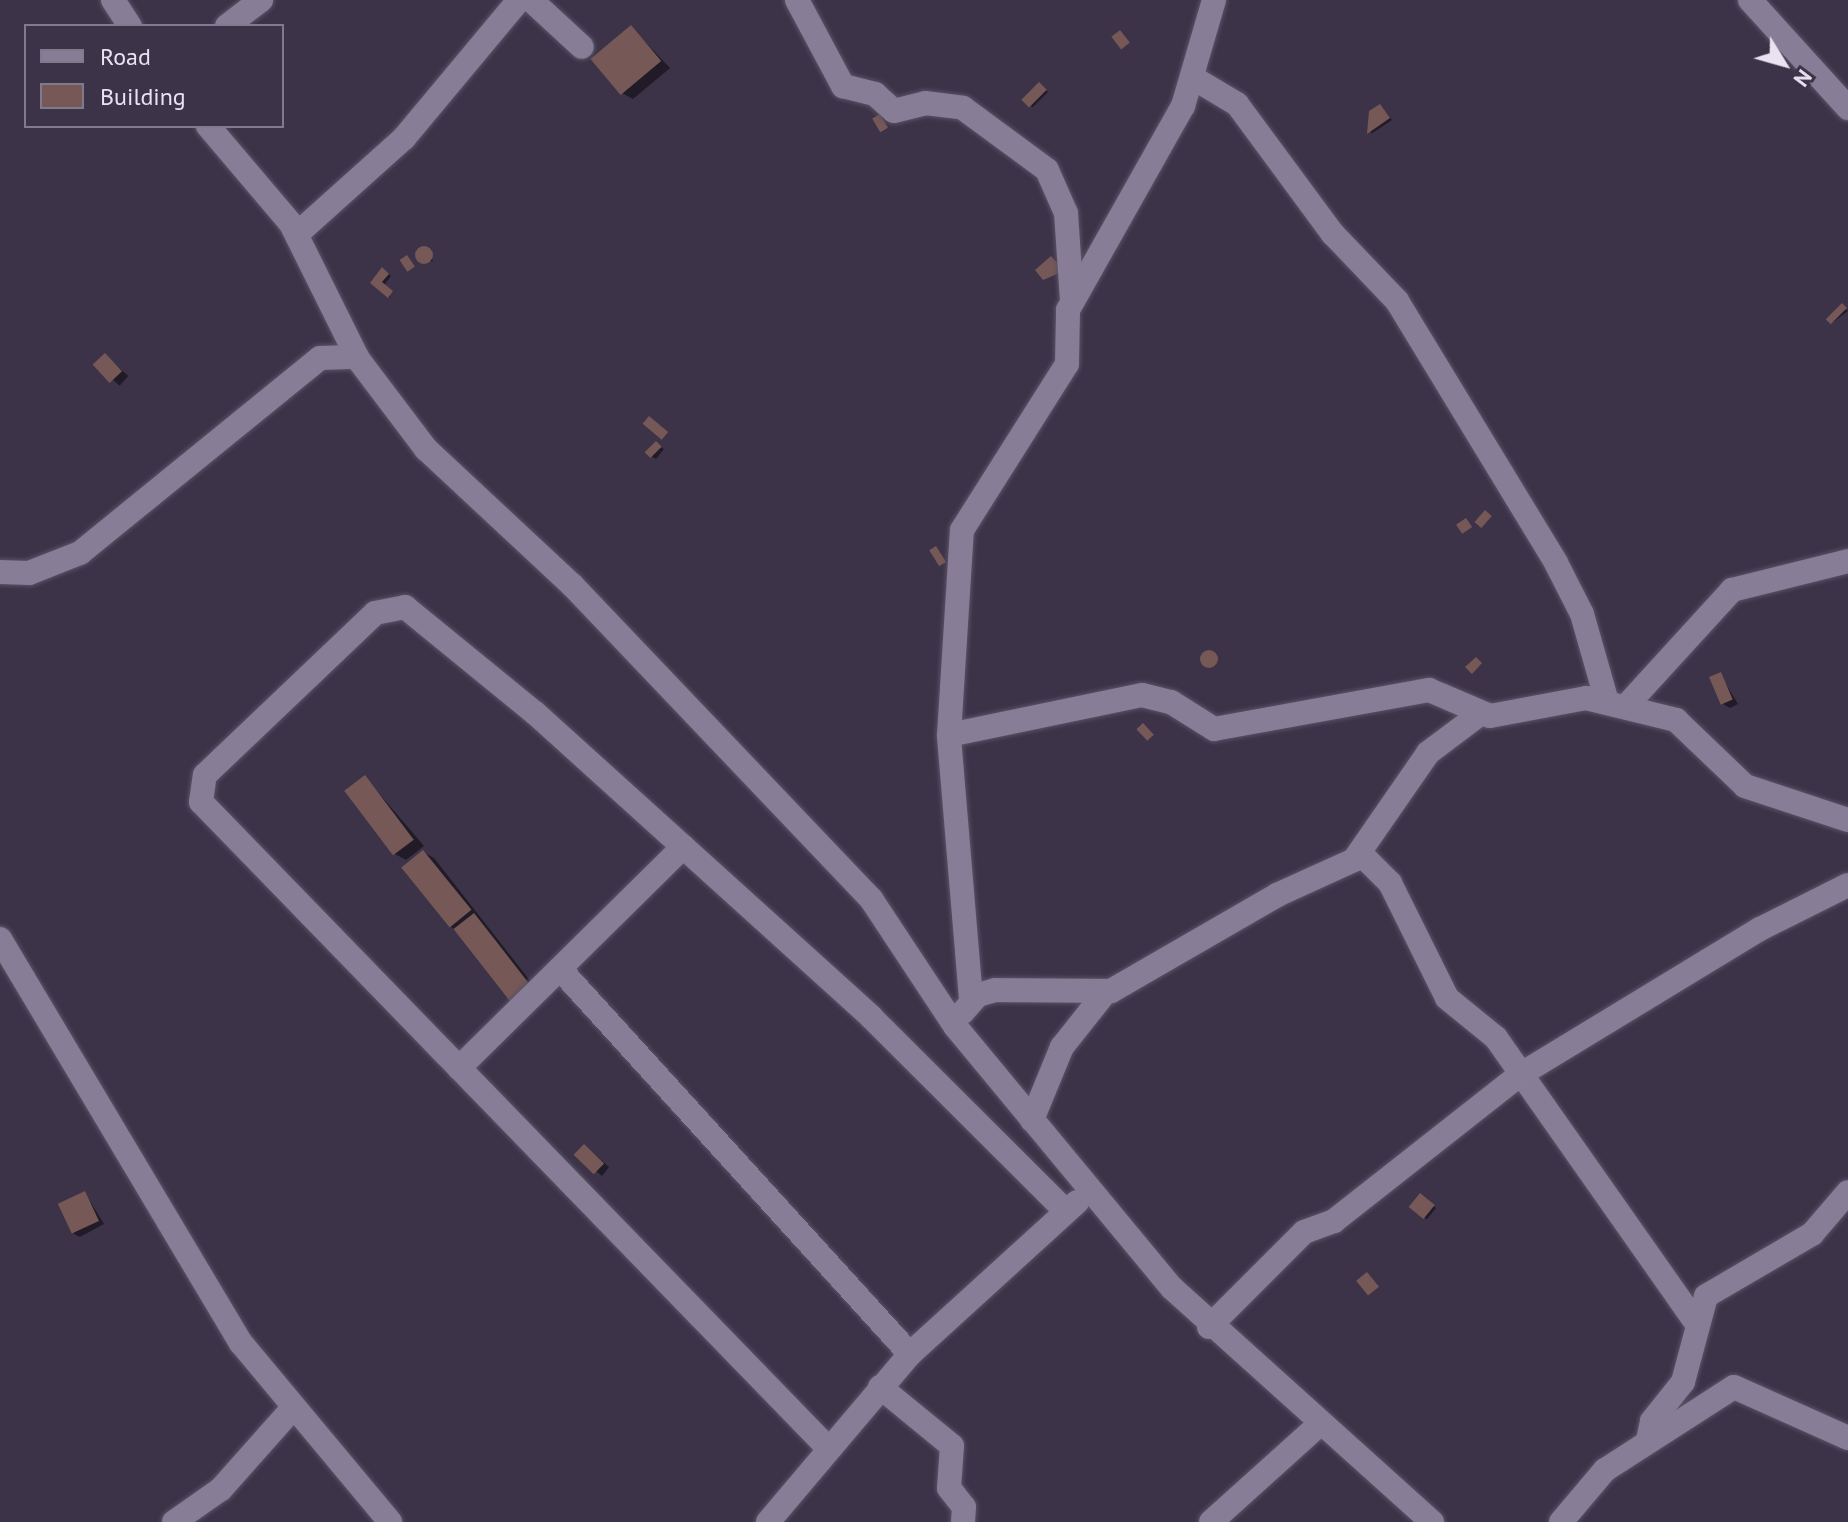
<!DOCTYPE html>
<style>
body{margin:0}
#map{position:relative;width:1848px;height:1522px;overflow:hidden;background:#3c3349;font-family:"PT Sans",sans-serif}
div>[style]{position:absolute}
.shadow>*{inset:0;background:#0007;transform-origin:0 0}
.building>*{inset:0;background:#765857;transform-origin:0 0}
.round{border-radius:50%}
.roads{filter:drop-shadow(0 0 2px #5a5265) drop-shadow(0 0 2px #5a5265)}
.minor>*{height:24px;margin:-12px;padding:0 12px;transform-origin:12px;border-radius:12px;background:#877d96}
span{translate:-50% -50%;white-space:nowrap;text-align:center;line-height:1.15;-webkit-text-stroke:8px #3c3349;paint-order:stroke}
.legend{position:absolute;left:24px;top:24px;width:260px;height:104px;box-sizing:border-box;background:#3c3349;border:2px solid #81798c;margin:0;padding:10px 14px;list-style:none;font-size:24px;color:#e9e3f1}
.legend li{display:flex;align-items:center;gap:16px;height:40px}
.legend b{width:40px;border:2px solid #81798c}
.north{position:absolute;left:1744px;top:24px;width:80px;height:80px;-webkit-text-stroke:6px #3c3349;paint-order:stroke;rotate:127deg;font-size:22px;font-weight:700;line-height:32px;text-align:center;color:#e9e3f1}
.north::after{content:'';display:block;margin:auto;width:28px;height:36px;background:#e9e3f1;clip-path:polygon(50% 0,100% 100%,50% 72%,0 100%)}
</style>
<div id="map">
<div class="shadow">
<div style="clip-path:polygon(631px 27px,670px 68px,633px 99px,622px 93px)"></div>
<div style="clip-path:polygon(1042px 86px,1048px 92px,1033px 107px,1030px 106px)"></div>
<div style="clip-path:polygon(1380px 106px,1392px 120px,1371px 134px,1371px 112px)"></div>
<div style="clip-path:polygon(428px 250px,433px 261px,424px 263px,418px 253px)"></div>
<div style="clip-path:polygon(383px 270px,391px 276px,384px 285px,391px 298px,372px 283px)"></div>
<div style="clip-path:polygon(1844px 307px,1848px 311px,1832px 323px)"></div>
<div style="left:106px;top:356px;width:30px;height:13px;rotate:42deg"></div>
<div style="clip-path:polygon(656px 444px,664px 449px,656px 459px,648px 454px)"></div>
<div style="clip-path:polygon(1205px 654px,1216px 656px,1216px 666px,1204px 663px)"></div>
<div style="clip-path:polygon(1720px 674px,1738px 704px,1730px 708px,1723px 704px)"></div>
<div style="clip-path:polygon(365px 777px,424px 846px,406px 860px,395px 854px)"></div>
<div style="clip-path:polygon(423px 852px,434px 858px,542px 996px,450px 926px)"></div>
<div style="clip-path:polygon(591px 1151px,609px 1167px,602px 1176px,578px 1156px)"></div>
<div style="clip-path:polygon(85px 1193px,104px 1224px,80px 1237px,74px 1234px)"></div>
<div style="clip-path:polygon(1422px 1196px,1436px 1208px,1427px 1219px,1425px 1218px)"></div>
</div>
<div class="building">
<div style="left:631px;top:25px;width:47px;height:53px;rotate:50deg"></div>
<div style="left:1120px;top:30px;width:16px;height:11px;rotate:52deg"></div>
<div style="left:1039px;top:82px;width:11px;height:25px;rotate:45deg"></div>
<div style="clip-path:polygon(1380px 104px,1390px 118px,1367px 134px,1369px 111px)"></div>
<div style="left:880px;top:114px;width:16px;height:9px;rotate:60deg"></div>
<div class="round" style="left:415px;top:246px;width:18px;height:18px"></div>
<div style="left:407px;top:255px;width:14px;height:9px;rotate:56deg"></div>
<div style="clip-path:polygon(1051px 256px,1064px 271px,1043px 280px,1035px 270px)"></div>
<div style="clip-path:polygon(382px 267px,389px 274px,382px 282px,393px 291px,388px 298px,370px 283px)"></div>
<div style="left:1842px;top:303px;width:7px;height:23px;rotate:45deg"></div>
<div style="left:105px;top:353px;width:25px;height:17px;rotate:47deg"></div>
<div style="left:649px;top:416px;width:25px;height:10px;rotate:40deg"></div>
<div style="left:656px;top:441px;width:8px;height:16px;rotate:45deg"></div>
<div style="left:1485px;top:510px;width:9px;height:16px;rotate:41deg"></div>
<div style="left:1466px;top:518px;width:11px;height:12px;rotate:56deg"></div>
<div style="left:936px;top:546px;width:19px;height:8px;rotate:58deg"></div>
<div class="round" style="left:1200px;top:650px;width:18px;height:18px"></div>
<div style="clip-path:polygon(1476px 657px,1482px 663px,1472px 674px,1465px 667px)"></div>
<div style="left:1721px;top:672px;width:30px;height:13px;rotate:67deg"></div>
<div style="left:1143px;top:723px;width:16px;height:9px;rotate:47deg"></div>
<div style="left:365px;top:775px;width:81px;height:26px;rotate:53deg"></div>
<div style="left:423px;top:850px;width:77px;height:28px;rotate:51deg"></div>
<div style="left:474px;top:913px;width:96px;height:26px;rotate:52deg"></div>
<div style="left:584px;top:1144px;width:28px;height:15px;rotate:44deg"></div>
<div style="left:85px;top:1191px;width:33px;height:30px;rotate:65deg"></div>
<div style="left:1420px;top:1193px;width:19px;height:18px;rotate:39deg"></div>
<div style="left:1367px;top:1272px;width:19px;height:14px;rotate:51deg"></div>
</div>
<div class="roads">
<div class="minor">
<div style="left:113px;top:0;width:31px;rotate:57deg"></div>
<div style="left:531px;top:0;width:69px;rotate:42.7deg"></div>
<div style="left:797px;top:0;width:98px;rotate:61.9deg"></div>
<div style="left:843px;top:86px;width:33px;rotate:14deg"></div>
<div style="left:875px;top:94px;width:25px;rotate:42deg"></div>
<div style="left:894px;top:111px;width:32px;rotate:-14deg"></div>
<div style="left:925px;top:103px;width:38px;rotate:7deg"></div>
<div style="left:963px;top:108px;width:104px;rotate:36.4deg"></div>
<div style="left:1047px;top:170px;width:47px;rotate:66.2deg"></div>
<div style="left:1066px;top:213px;width:88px;rotate:86.1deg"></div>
<div style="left:1750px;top:0;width:146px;rotate:47.8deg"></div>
<div style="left:227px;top:26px;width:43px;rotate:-37.4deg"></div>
<div style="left:1195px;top:79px;width:49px;rotate:30.8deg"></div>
<div style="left:1237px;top:104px;width:162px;rotate:53.6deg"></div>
<div style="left:1333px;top:234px;width:93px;rotate:46.3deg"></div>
<div style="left:1397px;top:301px;width:306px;rotate:58.7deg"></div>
<div style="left:1556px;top:563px;width:57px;rotate:63deg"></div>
<div style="left:1582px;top:614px;width:91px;rotate:74.1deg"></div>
<div style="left:208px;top:126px;width:128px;rotate:49.7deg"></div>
<div style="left:291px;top:224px;width:151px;rotate:63.6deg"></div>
<div style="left:358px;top:359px;width:113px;rotate:52.9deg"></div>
<div style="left:426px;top:449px;width:200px;rotate:43deg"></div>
<div style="left:572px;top:585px;width:434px;rotate:46.4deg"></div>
<div style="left:871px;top:899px;width:152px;rotate:56.5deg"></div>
<div style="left:955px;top:1026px;width:340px;rotate:50.4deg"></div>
<div style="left:1172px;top:1288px;width:350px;rotate:42deg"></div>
<div style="left:297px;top:234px;width:144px;rotate:-41.9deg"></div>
<div style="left:404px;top:138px;width:180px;rotate:-50.2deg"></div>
<div style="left:0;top:572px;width:29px;rotate:2deg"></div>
<div style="left:29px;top:573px;width:55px;rotate:-21.4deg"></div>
<div style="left:80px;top:553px;width:309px;rotate:-39.1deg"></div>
<div style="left:320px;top:358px;width:37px;rotate:-2deg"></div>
<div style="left:1627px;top:705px;width:156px;rotate:-47.6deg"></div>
<div style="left:1732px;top:590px;width:120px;rotate:-14deg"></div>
<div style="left:949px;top:735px;width:197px;rotate:-11.7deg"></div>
<div style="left:1142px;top:695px;width:30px;rotate:14deg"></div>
<div style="left:1171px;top:702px;width:51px;rotate:32.1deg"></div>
<div style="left:1214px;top:729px;width:219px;rotate:-10.3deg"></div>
<div style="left:1429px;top:690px;width:66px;rotate:23.1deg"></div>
<div style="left:1490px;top:716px;width:98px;rotate:-10.6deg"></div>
<div style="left:1586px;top:698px;width:93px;rotate:13.7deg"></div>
<div style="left:1676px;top:720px;width:95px;rotate:43.7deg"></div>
<div style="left:1745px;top:786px;width:108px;rotate:18.3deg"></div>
<div style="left:1362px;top:855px;width:40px;rotate:45deg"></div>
<div style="left:1390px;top:883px;width:128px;rotate:63.6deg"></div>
<div style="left:1447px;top:998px;width:63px;rotate:39.2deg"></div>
<div style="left:1496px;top:1038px;width:348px;rotate:54.9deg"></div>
<div style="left:0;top:939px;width:470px;rotate:59.2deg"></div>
<div style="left:241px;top:1343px;width:233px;rotate:50.2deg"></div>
<div style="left:560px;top:969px;width:520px;rotate:47.73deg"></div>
<div style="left:971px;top:999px;width:265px;rotate:-94.8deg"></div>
<div style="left:949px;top:735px;width:205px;rotate:-86.4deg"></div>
<div style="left:962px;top:530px;width:196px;rotate:-57.7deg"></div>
<div style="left:1067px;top:364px;width:54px;rotate:-88.9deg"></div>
<div style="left:1068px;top:310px;width:234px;rotate:-60.6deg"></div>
<div style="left:1183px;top:106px;width:110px;rotate:-73.7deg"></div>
<div style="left:963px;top:1012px;width:23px;rotate:-49deg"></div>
<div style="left:978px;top:995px;width:18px;rotate:-16deg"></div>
<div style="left:995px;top:990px;width:116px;rotate:0.5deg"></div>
<div style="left:1111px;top:991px;width:192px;rotate:-30deg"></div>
<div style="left:1277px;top:895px;width:85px;rotate:-24.4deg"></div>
<div style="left:1354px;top:860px;width:130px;rotate:-55.3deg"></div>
<div style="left:1428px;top:753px;width:65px;rotate:-36.9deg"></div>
<div style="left:459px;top:1068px;width:315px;rotate:-44.6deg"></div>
<div style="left:1032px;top:1120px;width:79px;rotate:-67.7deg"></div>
<div style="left:1062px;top:1047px;width:68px;rotate:-51.6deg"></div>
<div style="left:1209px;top:1327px;width:134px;rotate:-45deg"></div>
<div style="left:1304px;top:1232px;width:32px;rotate:-20deg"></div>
<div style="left:1334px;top:1221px;width:234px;rotate:-38.2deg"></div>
<div style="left:1518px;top:1076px;width:283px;rotate:-31.3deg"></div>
<div style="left:1760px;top:929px;width:98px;rotate:-26.6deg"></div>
<div style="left:880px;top:1387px;width:93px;rotate:39.3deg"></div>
<div style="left:952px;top:1446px;width:42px;rotate:94.1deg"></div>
<div style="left:949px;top:1488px;width:24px;rotate:52deg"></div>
<div style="left:964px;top:1507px;width:15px;rotate:94deg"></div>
<div style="left:1648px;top:1440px;width:19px;rotate:-78deg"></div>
<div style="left:1652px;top:1421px;width:50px;rotate:-51.5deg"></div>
<div style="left:1683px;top:1382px;width:89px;rotate:-75deg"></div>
<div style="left:1706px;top:1296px;width:123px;rotate:-30.3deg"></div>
<div style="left:1812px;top:1234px;width:55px;rotate:-49.4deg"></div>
<div style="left:828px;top:1448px;width:900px;rotate:-134.14deg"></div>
<div style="left:201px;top:802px;width:27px;rotate:-82deg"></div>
<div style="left:205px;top:775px;width:235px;rotate:-43.6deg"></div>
<div style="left:375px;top:613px;width:31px;rotate:-11deg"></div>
<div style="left:405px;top:607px;width:168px;rotate:39.2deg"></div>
<div style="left:535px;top:713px;width:453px;rotate:42.1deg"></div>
<div style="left:871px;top:1017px;width:274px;rotate:44.9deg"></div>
<div style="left:174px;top:1522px;width:57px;rotate:-35.1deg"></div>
<div style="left:221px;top:1489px;width:108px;rotate:-48.4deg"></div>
<div style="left:768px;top:1522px;width:220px;rotate:-49.8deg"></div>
<div style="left:910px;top:1354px;width:226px;rotate:-42.3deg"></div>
<div style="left:1211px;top:1522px;width:147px;rotate:-42deg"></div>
<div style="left:1561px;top:1522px;width:68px;rotate:-49.8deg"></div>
<div style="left:1605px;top:1470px;width:153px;rotate:-32.8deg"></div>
<div style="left:1734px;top:1387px;width:125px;rotate:24.1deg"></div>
</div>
</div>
<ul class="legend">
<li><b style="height:10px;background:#877d96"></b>Road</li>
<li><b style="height:22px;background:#765857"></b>Building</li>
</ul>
<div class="north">N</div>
</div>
